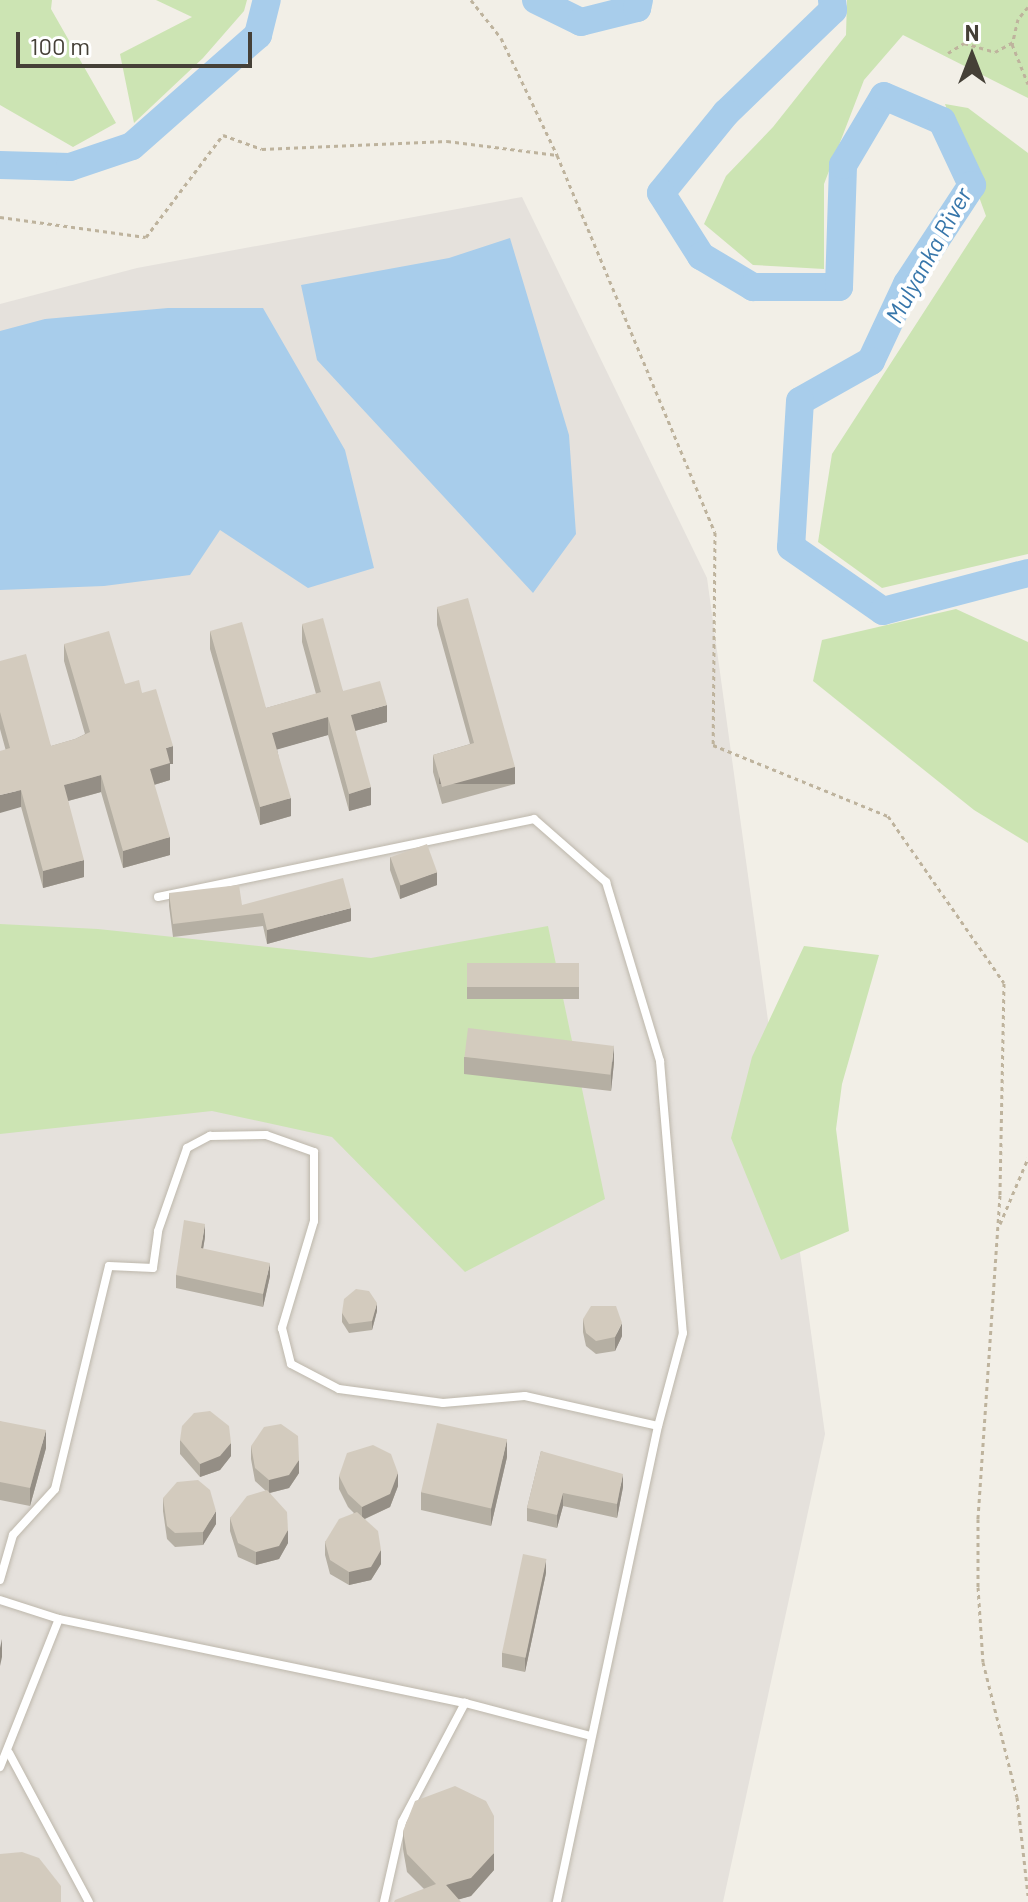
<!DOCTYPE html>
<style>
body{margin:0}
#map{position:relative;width:1028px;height:1902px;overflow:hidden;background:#f2efe7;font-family:Barlow,sans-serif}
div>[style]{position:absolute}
.industrial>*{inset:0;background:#e5e1dc}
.green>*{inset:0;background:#cce4b3}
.water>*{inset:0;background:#a8cdeb}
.river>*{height:28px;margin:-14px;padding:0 14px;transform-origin:14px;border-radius:14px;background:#a8cdeb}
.path>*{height:3px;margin-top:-1.5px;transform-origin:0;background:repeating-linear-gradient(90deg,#beb39d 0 4px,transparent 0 8px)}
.roads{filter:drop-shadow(0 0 2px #bdb7ab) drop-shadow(0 0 2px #bdb7ab)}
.service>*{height:8px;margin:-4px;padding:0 4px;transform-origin:4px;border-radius:4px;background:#fff}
.wall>*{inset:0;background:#b5afa3;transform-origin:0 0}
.shaded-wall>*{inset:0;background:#948e85;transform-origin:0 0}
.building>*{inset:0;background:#d3cbbe;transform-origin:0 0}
span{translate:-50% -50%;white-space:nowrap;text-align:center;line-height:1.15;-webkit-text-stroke:8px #fff;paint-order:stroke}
.water-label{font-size:24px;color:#3776aa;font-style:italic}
.north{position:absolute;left:932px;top:16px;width:80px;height:80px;-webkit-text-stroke:6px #fff;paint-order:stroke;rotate:0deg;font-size:22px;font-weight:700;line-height:32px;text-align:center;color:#454037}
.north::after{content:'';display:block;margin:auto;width:28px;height:36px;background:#454037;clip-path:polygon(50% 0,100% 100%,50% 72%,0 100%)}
.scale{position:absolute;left:16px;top:32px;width:236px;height:36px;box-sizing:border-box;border:4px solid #454037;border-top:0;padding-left:10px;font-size:24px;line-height:28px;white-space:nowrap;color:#454037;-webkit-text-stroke:6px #fff;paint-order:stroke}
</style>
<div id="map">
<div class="industrial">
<div style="clip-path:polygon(522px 197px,707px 578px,825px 1434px,723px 1902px,0 1902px,0 304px,137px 268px)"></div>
</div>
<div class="green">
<div style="clip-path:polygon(0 0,52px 0,51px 9px,116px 123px,73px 147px,0 105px)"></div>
<div style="clip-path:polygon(156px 0,247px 0,244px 11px,203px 58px,134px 123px,120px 54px,192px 17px)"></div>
<div style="clip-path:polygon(847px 0,1028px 0,1028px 98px,903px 35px,864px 80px,824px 184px,824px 269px,753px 265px,704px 224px,726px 176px,773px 127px,846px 35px)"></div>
<div style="clip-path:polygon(945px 104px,968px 108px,1028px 153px,1028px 554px,882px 588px,818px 542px,832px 454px,986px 216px)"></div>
<div style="clip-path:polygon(956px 609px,1028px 642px,1028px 843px,974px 810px,813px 681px,822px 640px)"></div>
<div style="clip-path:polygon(0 924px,98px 929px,371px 958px,548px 926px,605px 1199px,465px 1272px,332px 1137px,212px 1111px,0 1134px)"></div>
<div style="clip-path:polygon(804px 946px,879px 955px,842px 1084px,836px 1129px,849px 1231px,781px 1260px,731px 1138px,752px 1057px)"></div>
</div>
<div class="water">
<div style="clip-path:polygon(510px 238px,569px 435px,576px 534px,533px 593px,317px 360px,301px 285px,449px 258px)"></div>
<div style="clip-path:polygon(168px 308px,263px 308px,345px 450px,374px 568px,308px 588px,220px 530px,190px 575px,104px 586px,0 590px,0 331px,45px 319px)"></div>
</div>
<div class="river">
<div style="left:536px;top:0;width:50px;rotate:26.1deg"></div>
<div style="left:581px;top:22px;width:58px;rotate:-14deg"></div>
<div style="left:637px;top:8px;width:8px;rotate:-76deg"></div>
<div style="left:832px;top:0;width:10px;rotate:84deg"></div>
<div style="left:833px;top:10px;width:149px;rotate:136.1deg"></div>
<div style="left:726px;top:113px;width:103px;rotate:129.1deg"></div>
<div style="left:661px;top:193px;width:75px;rotate:57.6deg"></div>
<div style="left:701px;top:256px;width:61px;rotate:30.8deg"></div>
<div style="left:753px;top:287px;width:86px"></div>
<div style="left:839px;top:287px;width:122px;rotate:-88.1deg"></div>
<div style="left:843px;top:165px;width:80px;rotate:-59.3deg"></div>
<div style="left:884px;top:96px;width:63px;rotate:23.3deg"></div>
<div style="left:942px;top:121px;width:71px;rotate:64.9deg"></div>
<div style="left:972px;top:185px;width:118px;rotate:123.3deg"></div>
<div style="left:907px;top:284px;width:85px;rotate:115.1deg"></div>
<div style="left:871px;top:361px;width:81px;rotate:150.6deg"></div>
<div style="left:800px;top:401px;width:146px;rotate:93.5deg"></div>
<div style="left:791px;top:547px;width:112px;rotate:34.8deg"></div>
<div style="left:883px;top:611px;width:150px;rotate:-14.7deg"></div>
<div style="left:0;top:165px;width:70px;rotate:1.6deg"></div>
<div style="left:70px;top:167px;width:65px;rotate:-18.7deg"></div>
<div style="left:132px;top:146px;width:168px;rotate:-41.4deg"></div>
<div style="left:258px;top:35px;width:36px;rotate:-76deg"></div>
</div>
<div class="path">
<div style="left:471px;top:0;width:48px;rotate:51.7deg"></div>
<div style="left:501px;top:38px;width:130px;rotate:64.4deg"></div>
<div style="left:1028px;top:7px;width:16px;rotate:130deg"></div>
<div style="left:1018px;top:19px;width:26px;rotate:103deg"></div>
<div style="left:1012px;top:44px;width:43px;rotate:68.2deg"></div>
<div style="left:948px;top:53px;width:19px;rotate:-32deg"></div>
<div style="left:964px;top:43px;width:32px;rotate:16deg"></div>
<div style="left:995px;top:52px;width:21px;rotate:-29deg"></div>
<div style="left:0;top:217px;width:147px;rotate:7.8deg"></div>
<div style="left:146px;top:237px;width:128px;rotate:-53deg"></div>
<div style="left:223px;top:135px;width:41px;rotate:19.7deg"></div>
<div style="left:262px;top:149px;width:185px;rotate:-2.5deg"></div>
<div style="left:447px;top:141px;width:111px;rotate:7.3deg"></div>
<div style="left:557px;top:155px;width:409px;rotate:67.3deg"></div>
<div style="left:715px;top:532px;width:213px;rotate:90.5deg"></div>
<div style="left:713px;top:745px;width:189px;rotate:22.1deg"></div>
<div style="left:888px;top:816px;width:203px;rotate:55.2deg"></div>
<div style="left:1004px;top:983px;width:212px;rotate:91.1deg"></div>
<div style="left:1000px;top:1195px;width:325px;rotate:93.9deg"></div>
<div style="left:978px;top:1519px;width:68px;rotate:90deg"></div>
<div style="left:978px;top:1587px;width:75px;rotate:86.2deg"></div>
<div style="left:983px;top:1662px;width:139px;rotate:75.9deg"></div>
<div style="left:1017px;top:1797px;width:99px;rotate:83.6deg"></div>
<div style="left:1000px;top:1224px;width:72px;rotate:-67deg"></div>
</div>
<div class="roads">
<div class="service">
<div style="left:158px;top:897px;width:384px;rotate:-11.7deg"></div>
<div style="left:534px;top:819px;width:96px;rotate:41.2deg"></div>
<div style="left:606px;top:882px;width:187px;rotate:73.2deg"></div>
<div style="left:660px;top:1061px;width:273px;rotate:85.2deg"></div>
<div style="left:683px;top:1333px;width:96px;rotate:105deg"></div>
<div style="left:658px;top:1426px;width:487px;rotate:102deg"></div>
<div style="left:0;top:1580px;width:47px;rotate:-73.9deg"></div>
<div style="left:13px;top:1535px;width:62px;rotate:-47.6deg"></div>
<div style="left:55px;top:1489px;width:229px;rotate:-76.4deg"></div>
<div style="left:109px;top:1266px;width:44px;rotate:2.6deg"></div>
<div style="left:153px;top:1268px;width:37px;rotate:-82deg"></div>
<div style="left:158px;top:1231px;width:88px;rotate:-70.7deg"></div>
<div style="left:187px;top:1148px;width:26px;rotate:-28deg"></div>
<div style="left:210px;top:1136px;width:56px;rotate:-1deg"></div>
<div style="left:266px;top:1135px;width:51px;rotate:19.5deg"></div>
<div style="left:314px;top:1152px;width:69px;rotate:90deg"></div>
<div style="left:314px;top:1221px;width:112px;rotate:106.7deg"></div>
<div style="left:282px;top:1328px;width:37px;rotate:76deg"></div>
<div style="left:291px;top:1364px;width:54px;rotate:27.5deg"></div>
<div style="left:339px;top:1389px;width:105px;rotate:7.7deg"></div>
<div style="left:443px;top:1403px;width:82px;rotate:-4.9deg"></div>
<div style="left:525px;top:1396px;width:136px;rotate:12.7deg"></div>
<div style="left:0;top:1600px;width:62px;rotate:17.9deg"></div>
<div style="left:59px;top:1619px;width:415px;rotate:11.7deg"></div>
<div style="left:465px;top:1703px;width:130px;rotate:14.7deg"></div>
<div style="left:9px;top:1753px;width:169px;rotate:61.8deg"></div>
<div style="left:0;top:1767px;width:159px;rotate:-68.3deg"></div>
<div style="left:384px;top:1902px;width:82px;rotate:-77.3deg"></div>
<div style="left:402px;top:1822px;width:135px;rotate:-62.1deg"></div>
</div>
</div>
<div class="wall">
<div style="clip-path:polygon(437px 607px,515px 784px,442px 804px,433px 772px,433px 755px,470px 744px,437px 625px)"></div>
<div style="clip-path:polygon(302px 624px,343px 691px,387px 722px,355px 731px,371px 805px,349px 811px,328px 735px,277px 749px,291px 816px,260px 825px,210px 649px,210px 631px,266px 708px,316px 694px,302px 642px)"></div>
<div style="clip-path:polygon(64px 644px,125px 684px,142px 693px,173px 764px,170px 764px,170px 780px,154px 785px,170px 855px,123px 868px,101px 792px,87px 796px,68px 801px,84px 877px,43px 888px,0 729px,0 661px,51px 746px,75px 739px,85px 734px,64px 661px)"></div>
<div style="clip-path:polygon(390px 857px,437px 885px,400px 899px,390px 870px)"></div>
<div style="clip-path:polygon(169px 893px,242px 905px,351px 921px,267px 944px,263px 926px,173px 937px,169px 906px)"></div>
<div style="left:579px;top:963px;width:36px;height:112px;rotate:90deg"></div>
<div style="clip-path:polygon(464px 1057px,614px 1062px,611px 1091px,464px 1074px)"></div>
<div style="clip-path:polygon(205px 1237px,203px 1249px,270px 1276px,263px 1307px,176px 1288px,176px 1275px)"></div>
<div style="clip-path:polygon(377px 1311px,372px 1330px,349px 1333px,342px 1322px,342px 1313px)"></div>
<div style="clip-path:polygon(583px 1319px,622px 1336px,615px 1351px,596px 1354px,586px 1346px,583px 1332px)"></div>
<div style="clip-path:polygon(0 1421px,46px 1448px,30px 1506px,0 1500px)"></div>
<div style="clip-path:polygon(180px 1440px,231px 1456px,220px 1470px,200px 1477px,180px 1454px)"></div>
<div style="clip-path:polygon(251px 1446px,299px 1473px,289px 1488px,270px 1493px,288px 1543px,279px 1559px,256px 1565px,238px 1557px,230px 1531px,230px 1518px,266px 1491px,255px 1481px,251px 1459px)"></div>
<div style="clip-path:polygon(541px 1451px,623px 1487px,617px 1518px,563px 1506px,557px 1528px,527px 1521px,527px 1508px)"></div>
<div style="clip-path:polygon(507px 1457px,491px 1526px,421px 1510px,421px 1492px)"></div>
<div style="clip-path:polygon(339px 1476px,398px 1486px,390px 1507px,365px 1519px,381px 1564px,371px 1580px,349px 1585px,330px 1574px,325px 1555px,325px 1542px,354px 1513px,348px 1507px,339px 1489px)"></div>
<div style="clip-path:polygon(163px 1498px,216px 1524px,203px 1545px,175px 1547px,167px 1539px,163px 1511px)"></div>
<div style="clip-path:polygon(546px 1573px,525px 1672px,502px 1667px,502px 1653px)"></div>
<div style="clip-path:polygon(403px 1831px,494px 1870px,471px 1896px,459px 1899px,424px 1889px,407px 1872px,403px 1849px)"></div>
</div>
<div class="shaded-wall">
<div style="clip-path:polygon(387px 705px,387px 722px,351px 732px,351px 715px)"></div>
<div style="clip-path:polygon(328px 717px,328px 735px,272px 751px,272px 733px)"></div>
<div style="clip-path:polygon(173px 746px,173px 764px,170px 764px,170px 780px,150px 786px,150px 769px,166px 748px)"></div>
<div style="left:515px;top:767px;width:17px;height:76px;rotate:90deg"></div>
<div style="clip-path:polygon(101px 775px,101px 792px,64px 802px,64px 785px)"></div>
<div style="clip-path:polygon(371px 787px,371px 805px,349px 811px,349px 794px)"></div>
<div style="clip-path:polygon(21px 790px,21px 807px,0 813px,0 795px)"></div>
<div style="clip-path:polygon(291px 798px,291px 816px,260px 825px,260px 807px)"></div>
<div style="clip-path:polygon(170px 837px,170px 855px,123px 868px,123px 851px)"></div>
<div style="clip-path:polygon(84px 860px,84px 877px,43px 888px,43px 871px)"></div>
<div style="clip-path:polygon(437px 872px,437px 885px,400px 899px,400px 885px)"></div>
<div style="clip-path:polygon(351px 908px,351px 921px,267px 944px,267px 930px)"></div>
<div style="clip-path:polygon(614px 1045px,614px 1062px,611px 1091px,611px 1074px)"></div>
<div style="clip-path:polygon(205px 1224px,205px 1237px,201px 1261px,201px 1248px)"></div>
<div style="clip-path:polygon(270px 1263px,270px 1276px,263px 1307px,263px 1294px)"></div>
<div style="clip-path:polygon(377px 1303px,377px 1311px,372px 1330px,372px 1321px)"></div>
<div style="clip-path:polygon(622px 1323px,622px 1336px,615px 1351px,615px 1337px)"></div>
<div style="clip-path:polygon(46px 1430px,46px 1448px,30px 1506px,30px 1488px)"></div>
<div style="clip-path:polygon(507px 1439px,507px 1457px,491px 1526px,491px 1508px)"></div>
<div style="clip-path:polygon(231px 1443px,231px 1456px,220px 1470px,200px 1477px,200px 1464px)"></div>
<div style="clip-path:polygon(299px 1460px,299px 1473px,289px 1488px,269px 1493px,269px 1480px)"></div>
<div style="clip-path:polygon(398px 1473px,398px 1486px,390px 1507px,362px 1520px,362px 1507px)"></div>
<div style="clip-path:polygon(623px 1474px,623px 1487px,617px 1518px,617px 1504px)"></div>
<div style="clip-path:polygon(563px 1493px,563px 1506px,557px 1528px,557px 1515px)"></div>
<div style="clip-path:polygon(216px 1511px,216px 1524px,203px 1545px,203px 1532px)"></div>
<div style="clip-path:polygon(288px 1530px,288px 1543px,279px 1559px,256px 1565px,256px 1552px)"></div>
<div style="clip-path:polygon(381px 1550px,381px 1564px,371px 1580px,349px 1585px,349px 1572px)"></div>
<div style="clip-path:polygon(546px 1559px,546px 1573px,525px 1672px,525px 1658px)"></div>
<div style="clip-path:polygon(2px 1639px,2px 1657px,0 1666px,0 1648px)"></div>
<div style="clip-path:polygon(494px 1853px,494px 1870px,471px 1896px,450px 1902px,446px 1885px)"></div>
</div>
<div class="building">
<div style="clip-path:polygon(468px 598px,515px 767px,442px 787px,433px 755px,474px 743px,437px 607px)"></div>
<div style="clip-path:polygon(323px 618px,343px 691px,380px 681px,387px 705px,351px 715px,371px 787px,349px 794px,328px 717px,272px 733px,291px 798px,260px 807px,210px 631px,242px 622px,266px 708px,321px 692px,302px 624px)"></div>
<div style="clip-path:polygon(109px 631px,125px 684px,139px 680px,142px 693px,156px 689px,173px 746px,166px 748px,170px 763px,150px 769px,170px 837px,123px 851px,101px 775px,87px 779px,64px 785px,84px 860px,43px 871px,21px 790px,0 795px,0 751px,10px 748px,0 712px,0 661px,26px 654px,51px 746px,75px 739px,90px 732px,64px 644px)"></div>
<div style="left:427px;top:844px;width:30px;height:39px;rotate:70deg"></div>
<div style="clip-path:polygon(343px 878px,351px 908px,267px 930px,263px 913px,173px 924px,169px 893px,239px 885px,242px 905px)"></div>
<div style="left:579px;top:963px;width:24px;height:112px;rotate:90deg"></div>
<div style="left:468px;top:1028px;width:147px;height:29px;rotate:7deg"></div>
<div style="clip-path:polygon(184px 1220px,205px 1224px,201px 1248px,270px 1263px,263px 1294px,176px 1275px)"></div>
<div style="clip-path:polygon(356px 1289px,369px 1291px,377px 1303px,372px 1321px,349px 1324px,342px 1313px,344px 1299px)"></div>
<div style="clip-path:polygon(591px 1306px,616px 1306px,622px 1323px,615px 1337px,596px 1341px,586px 1333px,583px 1319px)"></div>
<div style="clip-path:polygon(210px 1411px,229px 1426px,231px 1443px,220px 1456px,200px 1464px,180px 1440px,182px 1426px,194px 1413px)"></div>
<div style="clip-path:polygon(0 1421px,46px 1430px,30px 1488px,0 1482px)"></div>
<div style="left:437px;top:1423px;width:72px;height:71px;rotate:13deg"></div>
<div style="clip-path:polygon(281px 1424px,298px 1436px,299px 1460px,289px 1475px,269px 1480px,255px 1468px,251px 1446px,264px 1427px)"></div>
<div style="clip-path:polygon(373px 1445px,391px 1454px,398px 1473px,390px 1494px,362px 1507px,348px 1494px,339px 1476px,347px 1453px)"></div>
<div style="clip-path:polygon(541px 1451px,623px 1474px,617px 1504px,563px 1493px,557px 1515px,527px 1508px)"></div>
<div style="clip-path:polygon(198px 1480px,210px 1490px,216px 1511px,203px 1532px,175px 1533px,167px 1526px,163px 1498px,177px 1482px)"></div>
<div style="clip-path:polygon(267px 1490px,287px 1512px,288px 1530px,279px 1546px,256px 1552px,238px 1543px,230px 1518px,247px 1496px)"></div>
<div style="clip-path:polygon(357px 1512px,378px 1531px,381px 1550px,371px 1567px,349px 1572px,330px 1560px,325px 1542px,339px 1519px)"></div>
<div style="left:523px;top:1554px;width:24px;height:101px;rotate:12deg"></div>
<div style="clip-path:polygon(455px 1786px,486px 1801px,494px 1816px,494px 1853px,471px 1878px,446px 1885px,461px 1902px,394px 1902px,395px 1900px,436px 1884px,407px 1854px,403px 1831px,415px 1801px)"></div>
<div style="clip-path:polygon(22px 1852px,39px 1858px,61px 1886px,61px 1902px,0 1902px,0 1854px)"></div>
</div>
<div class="water-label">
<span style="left:928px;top:255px;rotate:-61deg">Mulyanka River</span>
</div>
<div class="north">N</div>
<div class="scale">100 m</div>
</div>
